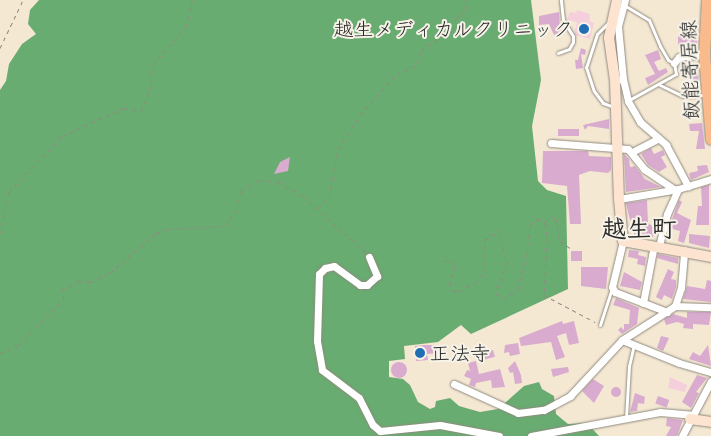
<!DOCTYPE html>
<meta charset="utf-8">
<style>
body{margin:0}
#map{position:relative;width:711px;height:436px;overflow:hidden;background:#f4e8d3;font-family:Caveat,"Klee One",sans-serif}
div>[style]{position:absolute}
.built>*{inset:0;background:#f5cfdb}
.forest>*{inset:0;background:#68ac71}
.building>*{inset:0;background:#d8abcf;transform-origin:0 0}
.round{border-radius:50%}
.path>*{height:1px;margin-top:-0.5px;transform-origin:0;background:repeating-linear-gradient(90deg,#908a7f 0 4px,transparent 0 8px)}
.roads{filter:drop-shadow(0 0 1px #908a7f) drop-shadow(0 0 1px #908a7f)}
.lane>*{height:3px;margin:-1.5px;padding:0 1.5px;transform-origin:1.5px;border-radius:1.5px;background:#fff}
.street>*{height:7px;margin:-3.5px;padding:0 3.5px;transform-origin:3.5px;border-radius:3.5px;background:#fff}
.secondary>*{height:10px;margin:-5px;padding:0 5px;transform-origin:5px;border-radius:5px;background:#fde4d1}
.primary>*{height:11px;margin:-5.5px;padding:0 5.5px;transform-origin:5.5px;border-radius:5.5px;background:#fabb8c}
.dots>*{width:14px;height:14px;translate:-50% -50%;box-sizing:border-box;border:2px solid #f7f3e8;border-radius:50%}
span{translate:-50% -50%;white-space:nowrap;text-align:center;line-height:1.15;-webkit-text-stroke:4px #f7f3e8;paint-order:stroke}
.poi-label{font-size:20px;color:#2b2b2b}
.right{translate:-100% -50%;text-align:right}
.left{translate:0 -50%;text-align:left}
.street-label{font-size:20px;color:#2b2b2b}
.district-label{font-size:25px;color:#2b2b2b;font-weight:700}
</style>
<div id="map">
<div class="built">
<div style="clip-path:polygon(577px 10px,590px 14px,589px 21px,594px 23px,590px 39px,574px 35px,577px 22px,567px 20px,570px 12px,576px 13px)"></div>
<div style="clip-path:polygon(670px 377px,687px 385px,685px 392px,668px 388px)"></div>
</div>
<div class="forest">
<div style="clip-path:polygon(39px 0,531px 0,541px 80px,532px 126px,538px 181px,547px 190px,566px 196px,568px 289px,471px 334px,461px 325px,438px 342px,404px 346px,405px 359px,389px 361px,389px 377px,403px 379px,410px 385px,418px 402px,430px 409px,435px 407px,436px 401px,450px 398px,459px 406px,480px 412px,498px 409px,524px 386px,539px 382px,542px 389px,554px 396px,556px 414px,568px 424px,587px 423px,599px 436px,0 436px,0 90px,6px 81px,9px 64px,22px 44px,36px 34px,28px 24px,30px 10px)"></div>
</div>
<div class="building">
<div style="clip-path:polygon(559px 12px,560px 27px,564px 32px,554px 35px,549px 24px,539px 25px,539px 16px)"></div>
<div style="clip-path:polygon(678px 35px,697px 39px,697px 46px,678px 45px)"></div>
<div style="clip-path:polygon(581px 48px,586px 50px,585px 55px,581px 54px,583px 68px,576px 69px,575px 60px,578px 60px)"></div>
<div style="clip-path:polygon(658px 50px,661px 59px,654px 62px,659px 71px,666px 68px,668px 72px,648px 85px,645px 78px,655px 74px,645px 55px)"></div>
<div style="left:698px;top:73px;width:12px;height:8px;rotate:85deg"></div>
<div style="clip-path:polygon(609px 119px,609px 129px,588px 126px,585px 130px,583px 125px)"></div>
<div style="clip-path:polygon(702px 123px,705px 149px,696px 149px,699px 131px,690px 131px,689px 124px)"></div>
<div style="left:579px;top:129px;width:7px;height:21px;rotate:90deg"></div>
<div style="clip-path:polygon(651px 148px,654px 154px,663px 150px,665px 155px,661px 157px,667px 167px,659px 172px,648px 165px,641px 154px)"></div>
<div style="clip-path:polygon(543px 151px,588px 151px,589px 156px,611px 157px,611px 170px,608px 173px,590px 171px,579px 175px,581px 224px,570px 224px,567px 186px,542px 183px)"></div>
<div style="clip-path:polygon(624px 154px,629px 159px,630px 167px,635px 166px,645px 179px,661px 187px,626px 192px)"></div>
<div style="clip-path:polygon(290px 157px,288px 171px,274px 174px,280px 162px)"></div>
<div style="clip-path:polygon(707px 165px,709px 172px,691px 180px,689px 173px,698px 171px,697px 166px)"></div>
<div style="clip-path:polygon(709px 185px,709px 225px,696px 225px,698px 206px,702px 206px,701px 187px)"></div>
<div style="clip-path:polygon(647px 200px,648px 223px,655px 228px,653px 237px,649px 239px,634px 236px,634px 232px,631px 232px,633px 220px,630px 220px,626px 203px)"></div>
<div style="clip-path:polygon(679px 200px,682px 202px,677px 213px,691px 220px,684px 243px,678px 241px,680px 231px,669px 228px)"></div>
<div style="clip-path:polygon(689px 234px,710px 236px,709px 248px,689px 243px)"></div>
<div style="clip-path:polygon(629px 250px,639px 251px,638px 255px,646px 257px,645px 266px,637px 264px,638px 259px,628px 257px)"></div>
<div style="left:571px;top:251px;width:11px;height:10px"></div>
<div style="clip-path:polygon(658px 254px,678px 258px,678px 264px,657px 258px)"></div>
<div style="clip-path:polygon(581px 267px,608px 267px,606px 289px,581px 286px)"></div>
<div style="clip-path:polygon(668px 269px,674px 272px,671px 279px,676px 280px,676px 287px,672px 299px,664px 295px,662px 300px,656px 297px)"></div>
<div style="clip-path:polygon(624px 272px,642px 282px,640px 290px,620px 286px)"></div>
<div style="clip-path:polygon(707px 280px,711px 281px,711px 302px,683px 299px,687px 286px,705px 289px)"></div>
<div style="clip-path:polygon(616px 298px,639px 308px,637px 324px,622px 334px,618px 330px,621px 327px,624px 330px,624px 324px,629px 324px,630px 310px,613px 305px)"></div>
<div style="clip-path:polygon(687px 312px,711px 312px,709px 325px,693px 324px,693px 329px,683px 328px,684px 324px,677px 322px,666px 325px,664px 319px,667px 317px,673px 314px,687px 318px)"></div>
<div style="clip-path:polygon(562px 321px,563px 324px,574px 321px,579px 343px,569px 345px,566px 333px,557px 336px,565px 357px,556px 360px,551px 342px,521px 346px,519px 338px)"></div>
<div style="clip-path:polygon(661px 336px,669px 338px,663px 351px,657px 348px)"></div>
<div style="clip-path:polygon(518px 343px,520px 354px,510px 356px,509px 352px,504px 353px,505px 345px)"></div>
<div style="clip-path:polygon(424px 345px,438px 345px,439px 353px,427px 354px,428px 360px,416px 361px,415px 346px)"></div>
<div style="clip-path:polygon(708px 345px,711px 366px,689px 359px,693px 352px,700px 356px)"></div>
<div style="left:493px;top:350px;width:7px;height:14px;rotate:74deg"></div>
<div style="clip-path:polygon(476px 361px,479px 374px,500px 369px,505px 387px,492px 388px,491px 380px,476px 383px,475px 387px,469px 385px,471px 379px,464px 376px,467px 370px,470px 371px,468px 363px)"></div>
<div style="clip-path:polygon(515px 361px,521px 375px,522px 383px,515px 384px,513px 372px,510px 373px,508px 368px)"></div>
<div class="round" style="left:391px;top:362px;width:16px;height:16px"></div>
<div style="clip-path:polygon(568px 367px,569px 372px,553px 377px,551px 369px)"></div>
<div style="clip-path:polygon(697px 375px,707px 378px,696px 392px,699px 393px,691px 408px,682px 402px)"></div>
<div style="clip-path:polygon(593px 379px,604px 386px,594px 403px,582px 391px)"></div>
<div class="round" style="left:611px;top:387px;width:10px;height:10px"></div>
<div style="clip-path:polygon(635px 393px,645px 397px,644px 404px,638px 403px,637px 411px,630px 412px)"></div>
<div style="left:658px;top:396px;width:12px;height:8px;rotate:20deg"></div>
<div style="clip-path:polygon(667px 418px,683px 420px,677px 436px,666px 436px,671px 427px,666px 426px)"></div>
</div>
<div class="path">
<div style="left:0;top:48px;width:53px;rotate:-64.4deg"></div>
<div style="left:318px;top:208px;width:16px;rotate:-47deg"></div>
<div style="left:329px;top:196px;width:48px;rotate:-79.2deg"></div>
<div style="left:338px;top:149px;width:40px;rotate:-57.1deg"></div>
<div style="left:360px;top:115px;width:55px;rotate:-47.9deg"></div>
<div style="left:397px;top:74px;width:23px;rotate:-25deg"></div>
<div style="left:418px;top:64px;width:14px;rotate:-78deg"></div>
<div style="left:421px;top:50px;width:38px;rotate:-32deg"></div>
<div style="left:453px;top:30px;width:11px;rotate:-75deg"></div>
<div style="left:456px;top:19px;width:15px;rotate:-42deg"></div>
<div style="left:467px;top:9px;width:9px;rotate:-108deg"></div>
<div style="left:545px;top:222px;width:8px;rotate:-40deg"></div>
<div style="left:551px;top:217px;width:5px;rotate:22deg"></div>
<div style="left:556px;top:219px;width:22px;rotate:80deg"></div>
<div style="left:560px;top:241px;width:12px;rotate:35deg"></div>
<div style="left:0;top:234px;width:43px;rotate:-77.9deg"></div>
<div style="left:9px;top:192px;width:77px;rotate:-46.6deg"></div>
<div style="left:62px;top:136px;width:68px;rotate:-24.3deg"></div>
<div style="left:124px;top:108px;width:17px;rotate:10deg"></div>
<div style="left:141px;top:111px;width:23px;rotate:-67deg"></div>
<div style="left:150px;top:90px;width:25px;rotate:-83deg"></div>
<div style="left:153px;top:65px;width:50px;rotate:-49deg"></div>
<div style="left:186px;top:27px;width:28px;rotate:-77deg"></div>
<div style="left:445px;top:261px;width:7px"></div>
<div style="left:452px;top:261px;width:6px;rotate:59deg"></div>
<div style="left:455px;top:266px;width:17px;rotate:107deg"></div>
<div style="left:450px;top:282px;width:9px;rotate:72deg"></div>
<div style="left:453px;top:291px;width:6px"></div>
<div style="left:459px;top:291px;width:18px;rotate:-27deg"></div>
<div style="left:475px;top:283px;width:14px;rotate:-45deg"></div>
<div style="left:485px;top:273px;width:33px;rotate:-90deg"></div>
<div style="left:485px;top:240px;width:17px;rotate:-33deg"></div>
<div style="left:499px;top:231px;width:32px;rotate:76deg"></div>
<div style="left:507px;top:262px;width:33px;rotate:110deg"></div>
<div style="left:496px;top:293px;width:9px;rotate:41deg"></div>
<div style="left:503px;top:299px;width:18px;rotate:-34deg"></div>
<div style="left:518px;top:289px;width:36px;rotate:-76deg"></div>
<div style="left:527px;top:254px;width:29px;rotate:-84deg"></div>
<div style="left:530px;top:225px;width:11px;rotate:-41deg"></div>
<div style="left:538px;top:218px;width:10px;rotate:37deg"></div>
<div style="left:546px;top:224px;width:16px;rotate:86deg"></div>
<div style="left:547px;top:240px;width:55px;rotate:93.1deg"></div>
<div style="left:544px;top:295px;width:58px;rotate:27.9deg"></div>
<div style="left:0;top:353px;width:19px;rotate:-21deg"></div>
<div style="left:18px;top:346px;width:66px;rotate:-45.6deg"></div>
<div style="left:64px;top:299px;width:9px;rotate:-103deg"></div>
<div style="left:62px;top:290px;width:18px;rotate:-29deg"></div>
<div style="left:78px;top:281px;width:12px;rotate:5deg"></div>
<div style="left:90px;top:282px;width:22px;rotate:-24deg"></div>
<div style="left:110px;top:273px;width:61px;rotate:-41deg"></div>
<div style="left:156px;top:233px;width:14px;rotate:-17deg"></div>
<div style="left:169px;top:229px;width:56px;rotate:-3.1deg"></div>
<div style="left:225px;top:226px;width:21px;rotate:-55deg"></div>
<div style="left:237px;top:209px;width:18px;rotate:-77deg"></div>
<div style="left:241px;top:191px;width:21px;rotate:-31deg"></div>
<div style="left:259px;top:180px;width:19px;rotate:6deg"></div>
<div style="left:278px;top:182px;width:29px;rotate:29deg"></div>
<div style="left:303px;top:196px;width:85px;rotate:42.1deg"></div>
</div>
<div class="roads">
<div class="lane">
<div style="left:624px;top:5px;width:29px;rotate:31deg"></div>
<div style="left:649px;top:20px;width:28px;rotate:67deg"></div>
<div style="left:660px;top:46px;width:16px;rotate:60deg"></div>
<div style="left:668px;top:60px;width:7px;rotate:27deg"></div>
<div style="left:674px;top:63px;width:11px;rotate:80deg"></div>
<div style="left:676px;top:74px;width:54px;rotate:151deg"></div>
<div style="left:610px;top:21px;width:18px;rotate:135deg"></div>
<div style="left:597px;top:34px;width:35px;rotate:108deg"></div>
<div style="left:586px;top:67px;width:25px;rotate:72deg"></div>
<div style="left:594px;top:91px;width:15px;rotate:53deg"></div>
<div style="left:603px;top:103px;width:12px;rotate:20deg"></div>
<div style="left:558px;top:53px;width:12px;rotate:-20deg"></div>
<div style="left:569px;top:49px;width:8px;rotate:-60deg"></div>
<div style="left:573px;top:42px;width:6px;rotate:-90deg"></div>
<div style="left:573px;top:36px;width:19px;rotate:-122deg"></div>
<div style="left:563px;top:20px;width:20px;rotate:-96deg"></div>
<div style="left:660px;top:85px;width:25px;rotate:26deg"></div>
<div style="left:683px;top:96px;width:21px;rotate:-3deg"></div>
<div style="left:600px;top:325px;width:39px;rotate:-72deg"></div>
<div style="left:626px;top:418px;width:52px;rotate:-86.7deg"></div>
<div style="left:629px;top:366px;width:22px;rotate:-77deg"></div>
</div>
<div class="street">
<div style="left:674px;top:63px;width:8px;rotate:-50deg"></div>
<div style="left:679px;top:57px;width:25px;rotate:-7deg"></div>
<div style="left:623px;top:79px;width:53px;rotate:-95.4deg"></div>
<div style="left:618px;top:26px;width:27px;rotate:-75deg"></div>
<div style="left:615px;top:80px;width:8px;rotate:-7deg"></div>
<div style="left:623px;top:79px;width:23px;rotate:77deg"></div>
<div style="left:628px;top:101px;width:24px;rotate:60deg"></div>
<div style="left:640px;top:122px;width:35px;rotate:41deg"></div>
<div style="left:666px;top:145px;width:47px;rotate:61.8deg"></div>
<div style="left:551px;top:143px;width:77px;rotate:4.5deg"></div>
<div style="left:628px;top:149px;width:26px;rotate:51deg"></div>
<div style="left:644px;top:169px;width:36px;rotate:34deg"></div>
<div style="left:632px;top:152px;width:30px;rotate:-27deg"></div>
<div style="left:619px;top:199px;width:60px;rotate:-9.6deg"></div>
<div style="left:678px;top:189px;width:34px;rotate:-17deg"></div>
<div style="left:623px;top:241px;width:47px;rotate:103.4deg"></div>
<div style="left:612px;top:287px;width:6px;rotate:59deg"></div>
<div style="left:615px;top:292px;width:56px;rotate:21deg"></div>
<div style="left:659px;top:246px;width:33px;rotate:-76deg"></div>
<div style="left:667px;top:214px;width:27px;rotate:-66deg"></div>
<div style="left:369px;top:257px;width:21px;rotate:67deg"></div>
<div style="left:377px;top:276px;width:13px;rotate:138deg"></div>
<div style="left:367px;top:285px;width:7px;rotate:180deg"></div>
<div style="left:360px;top:285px;width:32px;rotate:-144deg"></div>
<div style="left:334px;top:266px;width:9px;rotate:167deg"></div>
<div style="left:325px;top:268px;width:8px;rotate:135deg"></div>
<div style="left:319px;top:274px;width:67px;rotate:91.7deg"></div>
<div style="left:317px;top:341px;width:29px;rotate:80deg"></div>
<div style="left:322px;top:370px;width:46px;rotate:37.1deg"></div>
<div style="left:359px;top:398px;width:30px;rotate:63deg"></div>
<div style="left:373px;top:425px;width:9px;rotate:41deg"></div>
<div style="left:380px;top:431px;width:60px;rotate:-5.7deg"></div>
<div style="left:440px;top:425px;width:60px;rotate:10.6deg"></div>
<div style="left:643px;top:303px;width:59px;rotate:-79.3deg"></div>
<div style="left:675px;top:306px;width:19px;rotate:-72deg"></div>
<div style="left:681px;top:288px;width:38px;rotate:-85deg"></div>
<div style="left:622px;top:340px;width:61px;rotate:22deg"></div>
<div style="left:679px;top:363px;width:33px;rotate:16deg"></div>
<div style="left:454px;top:384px;width:70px;rotate:24.4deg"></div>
<div style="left:518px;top:413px;width:26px;rotate:-7deg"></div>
<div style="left:544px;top:410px;width:30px;rotate:-28deg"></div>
<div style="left:570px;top:396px;width:76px;rotate:-47.1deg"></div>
<div style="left:622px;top:340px;width:63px;rotate:-32.7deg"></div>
<div style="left:675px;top:306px;width:36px;rotate:2deg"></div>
<div style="left:531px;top:436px;width:131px;rotate:-10.5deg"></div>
<div style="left:660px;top:412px;width:32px;rotate:5deg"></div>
<div style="left:682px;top:436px;width:62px;rotate:-62.2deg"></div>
</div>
<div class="secondary">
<div style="left:617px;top:0;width:39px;rotate:102deg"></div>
<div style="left:609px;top:38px;width:42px;rotate:81.9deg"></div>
<div style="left:615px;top:80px;width:119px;rotate:88.1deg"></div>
<div style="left:619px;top:199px;width:42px;rotate:84.6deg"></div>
<div style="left:623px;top:241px;width:89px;rotate:10.3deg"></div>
<div style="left:690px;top:419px;width:21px;rotate:8deg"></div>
</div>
<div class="primary">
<div style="left:707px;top:0;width:54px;rotate:93.2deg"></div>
<div style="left:704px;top:54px;width:85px;rotate:85.3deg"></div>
</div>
</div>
<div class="dots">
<div style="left:584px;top:29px;background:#1f6fb2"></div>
<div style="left:420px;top:353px;background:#1f6fb2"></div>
</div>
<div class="poi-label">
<span class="right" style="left:573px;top:29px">越生メディカルクリニック</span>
<span class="left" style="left:430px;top:353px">正法寺</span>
</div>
<div class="street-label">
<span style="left:690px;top:70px;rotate:-92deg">飯能寄居線</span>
</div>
<div class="district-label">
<span style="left:639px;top:229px">越生町</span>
</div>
</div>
